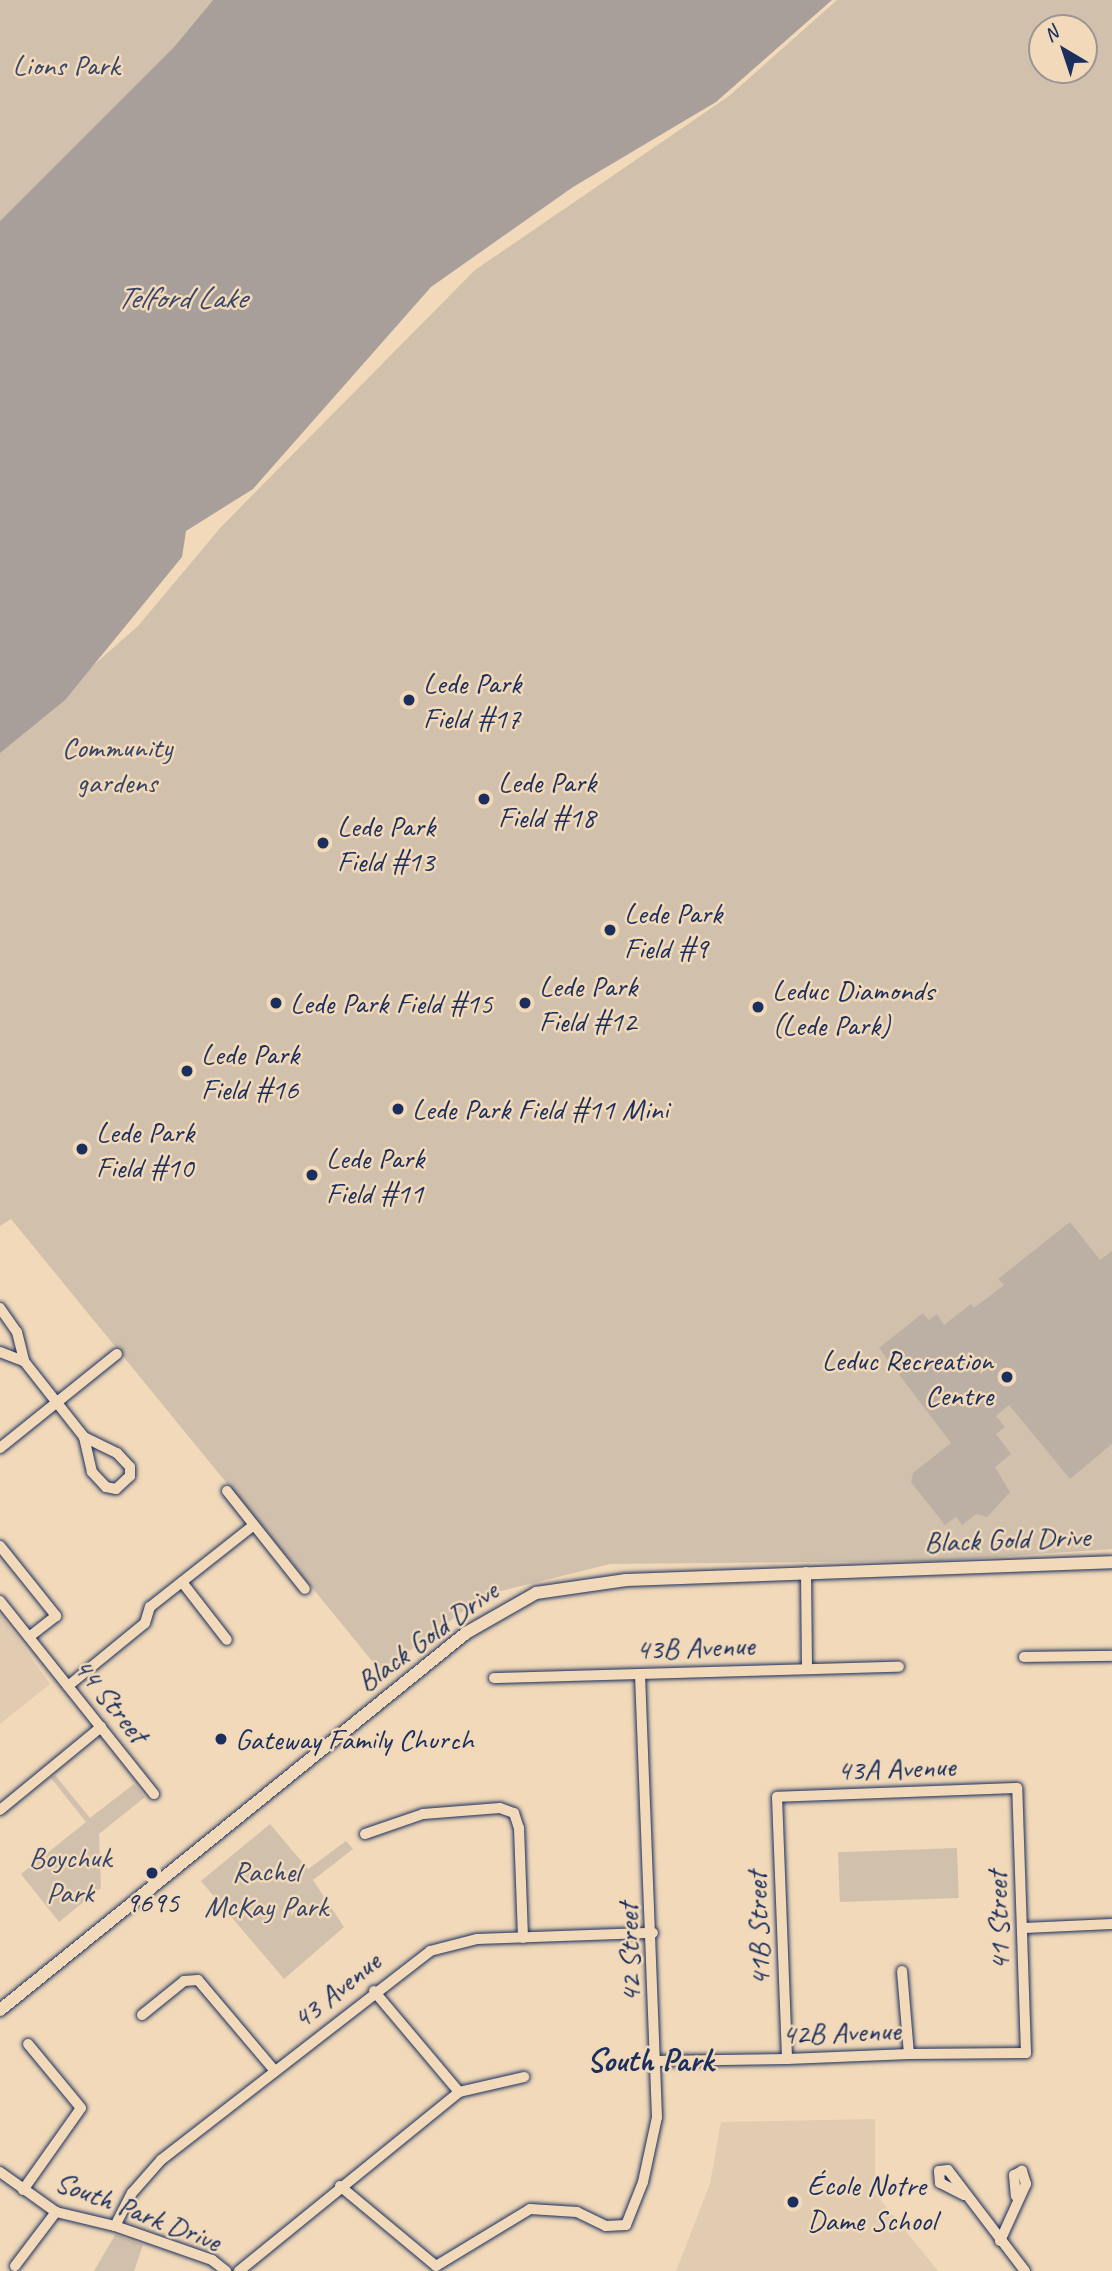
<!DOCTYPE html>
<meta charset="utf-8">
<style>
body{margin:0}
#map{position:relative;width:1112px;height:2271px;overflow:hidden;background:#f1d9b9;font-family:Caveat,sans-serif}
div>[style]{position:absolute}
.built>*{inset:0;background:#e1ccb2}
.green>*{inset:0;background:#d1c0ac;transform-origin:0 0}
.water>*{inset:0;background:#a89f9a}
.building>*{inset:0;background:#bcafa3}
.roads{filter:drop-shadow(0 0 2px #1b2f5e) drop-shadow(0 0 2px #1b2f5e)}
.minor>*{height:10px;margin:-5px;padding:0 5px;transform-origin:5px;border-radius:5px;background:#f1d9b9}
.major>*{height:12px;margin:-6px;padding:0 6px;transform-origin:6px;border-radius:6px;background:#f1d9b9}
.dots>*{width:19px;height:19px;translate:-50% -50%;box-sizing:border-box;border:4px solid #f1d9b9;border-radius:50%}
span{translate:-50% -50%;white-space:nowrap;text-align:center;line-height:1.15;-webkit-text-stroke:5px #f1d9b9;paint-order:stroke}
.park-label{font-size:30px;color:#36456a}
.poi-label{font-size:30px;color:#1b2f5e}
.left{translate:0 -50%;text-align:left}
.right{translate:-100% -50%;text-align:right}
.street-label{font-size:30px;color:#1b2f5e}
.water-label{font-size:32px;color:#37456a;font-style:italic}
.quarter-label{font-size:33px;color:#1b2f5e;font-weight:700}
.north{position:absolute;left:1028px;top:14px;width:70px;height:70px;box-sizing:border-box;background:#f1d9b9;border:2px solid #9b9595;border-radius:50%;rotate:321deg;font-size:19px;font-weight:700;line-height:28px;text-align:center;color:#1b2f5e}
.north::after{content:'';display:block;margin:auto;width:24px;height:32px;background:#1b2f5e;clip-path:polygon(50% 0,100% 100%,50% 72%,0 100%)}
</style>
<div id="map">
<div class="built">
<div style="clip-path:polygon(0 1614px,50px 1684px,0 1724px)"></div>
<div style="clip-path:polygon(875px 2119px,875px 2193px,938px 2271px,676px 2271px,710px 2184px,721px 2122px)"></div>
</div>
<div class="green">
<div style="clip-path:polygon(0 0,213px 0,174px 47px,0 221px)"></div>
<div style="clip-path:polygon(evenodd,837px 0,1112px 0,1112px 1549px,938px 1561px,610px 1564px,485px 1595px,381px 1672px,11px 1219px,0 1226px,0 748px,138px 626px,221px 527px,475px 270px,729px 96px,837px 0,1042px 28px,1084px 28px,1084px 70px,1042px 70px,1042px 28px)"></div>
<div style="clip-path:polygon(55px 1775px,90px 1818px,134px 1784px,145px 1797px,99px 1834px,101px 1888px,59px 1922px,21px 1874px,86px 1822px,51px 1778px)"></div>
<div style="clip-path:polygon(270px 1824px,308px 1869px,346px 1841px,353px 1849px,313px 1880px,344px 1927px,284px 1979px,201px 1881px)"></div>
<div style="left:957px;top:1848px;width:50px;height:119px;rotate:88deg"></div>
<div style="clip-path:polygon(115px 2235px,143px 2245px,134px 2271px,94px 2271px)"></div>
</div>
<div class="water">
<div style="clip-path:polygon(213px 0,832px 0,716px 102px,573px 187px,431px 287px,253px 489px,186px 531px,182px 557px,65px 700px,0 753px,0 221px,174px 47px)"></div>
</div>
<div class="building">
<div style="clip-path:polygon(1070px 1222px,1100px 1260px,1112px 1251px,1112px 1444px,1070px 1479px,1009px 1405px,996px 1416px,1005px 1427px,996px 1434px,1011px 1454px,995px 1467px,1010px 1492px,987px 1517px,976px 1514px,962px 1525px,956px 1517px,945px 1525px,911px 1482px,913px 1473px,951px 1443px,879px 1348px,923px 1313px,929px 1320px,937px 1314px,944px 1325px,971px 1304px,974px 1308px,1004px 1285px,998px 1279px)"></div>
</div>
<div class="roads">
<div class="minor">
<div style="left:0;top:1308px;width:29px;rotate:55deg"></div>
<div style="left:17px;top:1332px;width:30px;rotate:76deg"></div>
<div style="left:24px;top:1361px;width:97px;rotate:51.7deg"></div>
<div style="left:84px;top:1437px;width:37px;rotate:26deg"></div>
<div style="left:117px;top:1453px;width:19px;rotate:47deg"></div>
<div style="left:130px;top:1467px;width:9px;rotate:90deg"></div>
<div style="left:130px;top:1476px;width:19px;rotate:137deg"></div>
<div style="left:116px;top:1489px;width:10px;rotate:-169deg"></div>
<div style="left:106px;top:1487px;width:21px;rotate:-133deg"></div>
<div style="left:92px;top:1472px;width:36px;rotate:-103deg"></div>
<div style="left:0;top:1352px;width:26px;rotate:21deg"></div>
<div style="left:0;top:1448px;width:150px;rotate:-38.8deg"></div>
<div style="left:227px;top:1491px;width:125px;rotate:51.5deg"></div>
<div style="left:0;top:1546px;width:90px;rotate:51.3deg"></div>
<div style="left:56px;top:1616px;width:34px;rotate:142deg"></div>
<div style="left:806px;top:1572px;width:95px;rotate:89.4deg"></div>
<div style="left:182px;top:1582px;width:73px;rotate:52.2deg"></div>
<div style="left:0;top:1601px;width:247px;rotate:51.4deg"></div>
<div style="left:1024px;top:1657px;width:88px;rotate:-0.7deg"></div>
<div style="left:494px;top:1678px;width:405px;rotate:-1.6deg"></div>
<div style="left:68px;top:1686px;width:99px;rotate:-39.3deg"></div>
<div style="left:145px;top:1623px;width:17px;rotate:-73deg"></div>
<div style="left:150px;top:1607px;width:132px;rotate:-38.3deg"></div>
<div style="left:0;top:1810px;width:131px;rotate:-39.4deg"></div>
<div style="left:365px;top:1834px;width:61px;rotate:-19deg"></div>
<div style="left:423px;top:1814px;width:77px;rotate:-4.5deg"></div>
<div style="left:500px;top:1808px;width:15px;rotate:20deg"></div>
<div style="left:514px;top:1813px;width:16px;rotate:72deg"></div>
<div style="left:519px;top:1828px;width:110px;rotate:87.9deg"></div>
<div style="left:1024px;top:1928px;width:88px;rotate:-2.6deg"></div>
<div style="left:902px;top:1971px;width:83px;rotate:85.2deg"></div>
<div style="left:374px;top:1991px;width:132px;rotate:49.9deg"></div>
<div style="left:142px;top:2015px;width:54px;rotate:-39deg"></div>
<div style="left:184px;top:1981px;width:14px;rotate:-4deg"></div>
<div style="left:198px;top:1980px;width:119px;rotate:49.8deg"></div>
<div style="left:657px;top:2061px;width:130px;rotate:-0.9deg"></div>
<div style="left:787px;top:2059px;width:122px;rotate:-2.3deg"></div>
<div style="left:909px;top:2054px;width:117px;rotate:-0.5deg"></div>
<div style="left:1026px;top:2053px;width:265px;rotate:-91.9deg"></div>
<div style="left:1017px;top:1788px;width:240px;rotate:177.9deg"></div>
<div style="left:777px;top:1797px;width:262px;rotate:87.8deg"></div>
<div style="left:0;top:2172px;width:69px;rotate:35.5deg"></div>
<div style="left:56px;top:2212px;width:61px;rotate:13.3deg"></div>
<div style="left:115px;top:2226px;width:103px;rotate:19.3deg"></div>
<div style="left:212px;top:2260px;width:18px;rotate:38deg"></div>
<div style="left:340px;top:2186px;width:125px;rotate:39.8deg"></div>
<div style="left:436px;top:2266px;width:110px;rotate:-31.2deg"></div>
<div style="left:530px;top:2209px;width:47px;rotate:3.7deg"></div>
<div style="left:577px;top:2212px;width:32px;rotate:26deg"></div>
<div style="left:606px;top:2226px;width:20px;rotate:-3deg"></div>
<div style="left:626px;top:2225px;width:46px;rotate:-68.4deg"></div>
<div style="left:643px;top:2182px;width:66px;rotate:-77.8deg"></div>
<div style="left:657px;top:2117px;width:443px;rotate:-92.2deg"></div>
<div style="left:23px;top:2190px;width:100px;rotate:-54.7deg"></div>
<div style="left:81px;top:2108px;width:83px;rotate:-129.6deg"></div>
<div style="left:964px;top:2195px;width:27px;rotate:-153deg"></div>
<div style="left:940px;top:2183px;width:12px;rotate:-95deg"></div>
<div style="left:939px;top:2171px;width:9px;rotate:-6deg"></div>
<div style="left:948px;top:2170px;width:127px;rotate:52.7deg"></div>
<div style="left:115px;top:2226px;width:37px;rotate:-63deg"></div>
<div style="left:132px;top:2193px;width:44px;rotate:-48.7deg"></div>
<div style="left:161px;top:2160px;width:341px;rotate:-37.8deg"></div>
<div style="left:430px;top:1951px;width:49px;rotate:-14.3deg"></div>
<div style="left:477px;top:1939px;width:176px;rotate:-2deg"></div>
<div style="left:1000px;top:2241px;width:63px;rotate:-65.5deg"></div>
<div style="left:1026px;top:2184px;width:14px;rotate:-107deg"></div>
<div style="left:1022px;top:2171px;width:9px;rotate:153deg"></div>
<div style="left:1014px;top:2175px;width:21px;rotate:85deg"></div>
<div style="left:15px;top:2266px;width:68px;rotate:-52.8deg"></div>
<div style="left:239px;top:2271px;width:284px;rotate:-39.1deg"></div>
<div style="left:459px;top:2092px;width:67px;rotate:-13deg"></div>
</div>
<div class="major">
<div style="left:0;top:2010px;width:599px;rotate:-38.97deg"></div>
<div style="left:466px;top:1633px;width:81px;rotate:-29.7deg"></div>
<div style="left:536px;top:1593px;width:91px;rotate:-8.2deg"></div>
<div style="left:626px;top:1580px;width:486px;rotate:-2.1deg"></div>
</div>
</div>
<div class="dots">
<div style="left:409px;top:700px;background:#1b2f5e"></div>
<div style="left:484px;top:799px;background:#1b2f5e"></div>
<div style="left:323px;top:843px;background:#1b2f5e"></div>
<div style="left:610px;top:930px;background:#1b2f5e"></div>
<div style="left:276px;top:1003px;background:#1b2f5e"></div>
<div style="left:525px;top:1003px;background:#1b2f5e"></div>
<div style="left:758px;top:1007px;background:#1b2f5e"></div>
<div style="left:187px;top:1071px;background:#1b2f5e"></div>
<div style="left:398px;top:1109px;background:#1b2f5e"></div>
<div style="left:82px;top:1149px;background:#1b2f5e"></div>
<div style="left:312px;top:1175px;background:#1b2f5e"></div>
<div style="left:1007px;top:1377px;background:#1b2f5e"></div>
<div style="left:221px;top:1739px;background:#1b2f5e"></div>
<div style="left:152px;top:1873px;background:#1b2f5e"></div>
<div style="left:793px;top:2202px;background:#1b2f5e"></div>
</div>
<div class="park-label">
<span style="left:66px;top:65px">Lions Park</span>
<span style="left:117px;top:764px">Community<br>gardens</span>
<span style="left:70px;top:1874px">Boychuk<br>Park</span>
<span style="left:266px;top:1888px">Rachel<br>McKay Park</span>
</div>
<div class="poi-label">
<span class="left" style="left:423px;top:700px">Lede Park<br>Field #17</span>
<span class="left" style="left:498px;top:799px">Lede Park<br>Field #18</span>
<span class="left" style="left:337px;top:843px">Lede Park<br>Field #13</span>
<span class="left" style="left:624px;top:930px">Lede Park<br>Field #9</span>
<span class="left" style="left:539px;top:1003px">Lede Park<br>Field #12</span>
<span class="left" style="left:772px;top:1007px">Leduc Diamonds<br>(Lede Park)</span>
<span class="left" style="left:290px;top:1003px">Lede Park Field #15</span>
<span class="left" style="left:201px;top:1071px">Lede Park<br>Field #16</span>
<span class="left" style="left:412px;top:1109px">Lede Park Field #11 Mini</span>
<span class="left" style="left:96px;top:1149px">Lede Park<br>Field #10</span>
<span class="left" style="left:326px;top:1175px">Lede Park<br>Field #11</span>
<span class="right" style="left:993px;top:1377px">Leduc Recreation<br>Centre</span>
<span class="left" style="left:235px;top:1739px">Gateway Family Church</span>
<span style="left:152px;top:1902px">9695</span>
<span class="left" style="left:807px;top:2202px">École Notre<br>Dame School</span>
</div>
<div class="street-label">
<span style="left:1007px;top:1539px;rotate:-2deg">Black Gold Drive</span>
<span style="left:427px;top:1636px;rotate:-36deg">Black Gold Drive</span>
<span style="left:695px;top:1647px;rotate:-2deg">43B Avenue</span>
<span style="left:111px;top:1700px;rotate:51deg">44 Street</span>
<span style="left:896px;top:1768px;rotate:-2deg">43A Avenue</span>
<span style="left:998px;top:1921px;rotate:-92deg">41 Street</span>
<span style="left:758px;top:1929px;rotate:-92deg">41B Street</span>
<span style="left:629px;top:1953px;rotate:-92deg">42 Street</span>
<span style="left:336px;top:1990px;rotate:-39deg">43 Avenue</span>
<span style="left:841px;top:2032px;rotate:-2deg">42B Avenue</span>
<span style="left:138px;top:2211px;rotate:21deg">South Park Drive</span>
</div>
<div class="water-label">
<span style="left:181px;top:298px">Telford Lake</span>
</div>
<div class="quarter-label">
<span style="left:650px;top:2061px">South Park</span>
</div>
<div class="north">N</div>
</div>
